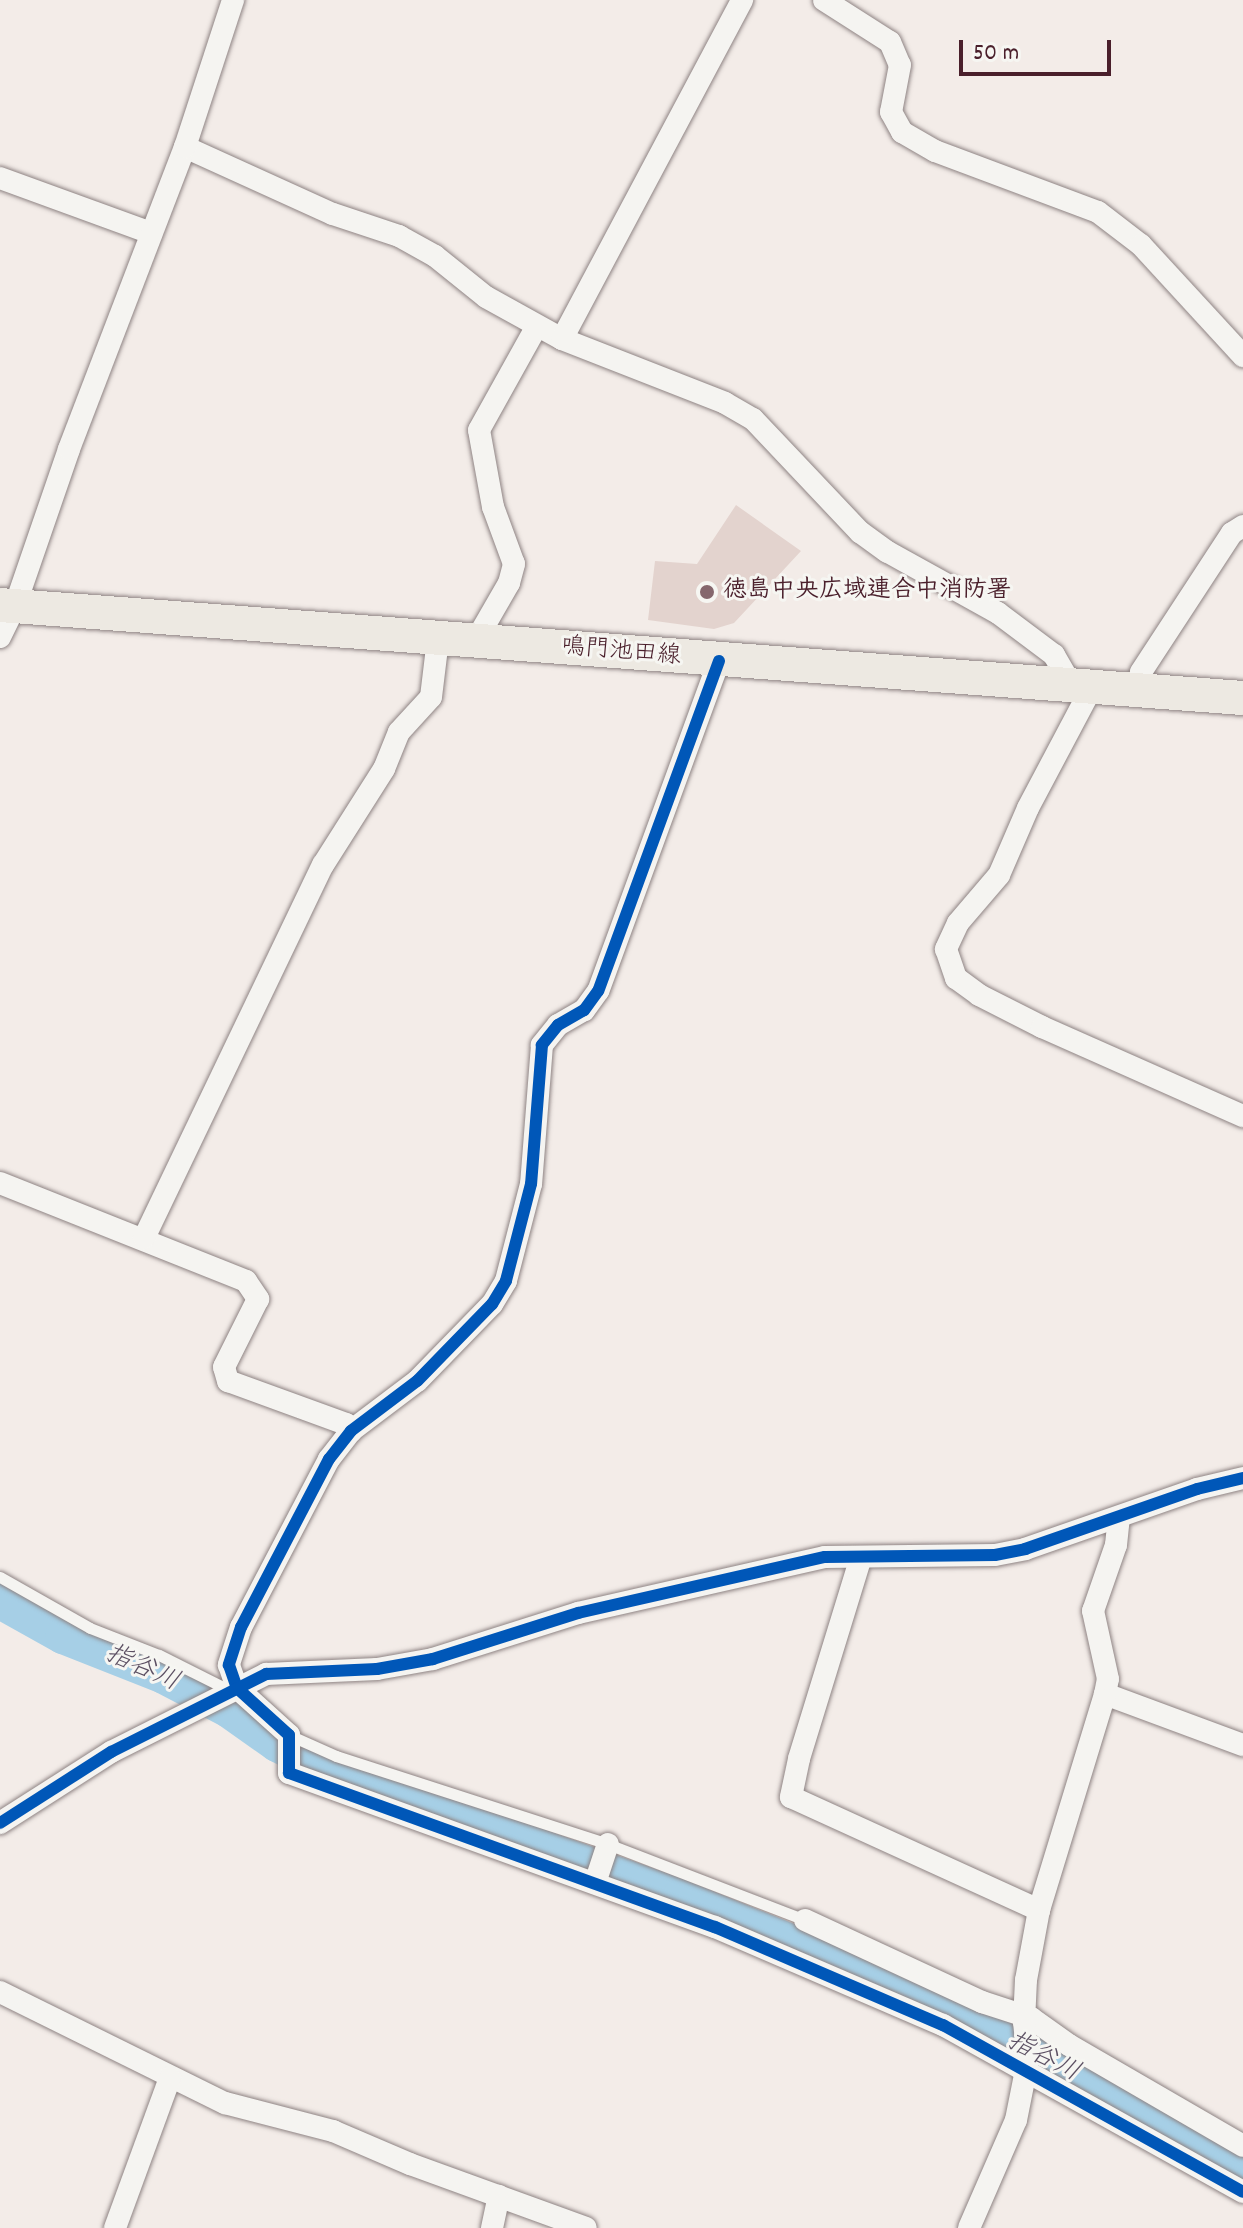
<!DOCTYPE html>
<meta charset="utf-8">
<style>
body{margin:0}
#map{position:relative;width:1243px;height:2228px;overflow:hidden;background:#f3ece8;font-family:Dekko,"Klee One",sans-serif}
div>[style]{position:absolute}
.river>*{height:36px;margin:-18px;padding:0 18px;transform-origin:18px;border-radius:18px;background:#a6cfe6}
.building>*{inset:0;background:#e3d3ce}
.roads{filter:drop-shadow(0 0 2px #8e8383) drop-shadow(0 0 2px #8e8383)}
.service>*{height:11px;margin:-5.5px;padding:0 5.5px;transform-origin:5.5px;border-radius:5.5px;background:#f5f4f1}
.minor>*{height:22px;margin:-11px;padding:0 11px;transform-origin:11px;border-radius:11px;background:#f5f4f1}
.primary>*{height:34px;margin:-17px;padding:0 17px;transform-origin:17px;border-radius:17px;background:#ede9e2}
.cycleway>*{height:12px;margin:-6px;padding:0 6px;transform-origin:6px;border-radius:6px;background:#0057b8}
.dots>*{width:22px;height:22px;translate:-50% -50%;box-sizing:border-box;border:4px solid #f6f6f2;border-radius:50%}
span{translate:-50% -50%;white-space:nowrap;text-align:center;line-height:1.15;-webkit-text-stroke:6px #f6f6f2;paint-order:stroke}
.poi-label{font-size:24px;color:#4a1f2b;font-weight:700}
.left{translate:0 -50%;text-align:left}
.street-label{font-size:24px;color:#4a1f2b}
.water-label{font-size:26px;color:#5c5063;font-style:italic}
.scale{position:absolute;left:959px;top:40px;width:152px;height:36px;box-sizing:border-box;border:4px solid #4a1f2b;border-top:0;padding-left:10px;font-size:24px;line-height:28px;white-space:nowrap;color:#4a1f2b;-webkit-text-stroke:6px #f6f6f2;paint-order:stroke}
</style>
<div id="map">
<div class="river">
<div style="left:0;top:1601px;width:72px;rotate:29.1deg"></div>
<div style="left:63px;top:1636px;width:109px;rotate:21.6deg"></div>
<div style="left:164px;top:1676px;width:73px;rotate:27.6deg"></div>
<div style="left:229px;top:1710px;width:59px;rotate:35.3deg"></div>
<div style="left:277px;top:1744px;width:64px;rotate:27deg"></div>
<div style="left:334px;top:1773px;width:368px;rotate:19.7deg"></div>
<div style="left:680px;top:1897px;width:162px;rotate:22.1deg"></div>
<div style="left:830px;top:1958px;width:239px;rotate:24.4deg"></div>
<div style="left:1048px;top:2057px;width:226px;rotate:30.3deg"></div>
</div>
<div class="building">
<div style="clip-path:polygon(736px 505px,801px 551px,734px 623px,714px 629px,648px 620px,655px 561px,697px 564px)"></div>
</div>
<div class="roads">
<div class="service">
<div style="left:0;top:1577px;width:103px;rotate:29.5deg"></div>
<div style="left:90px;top:1628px;width:74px;rotate:21.4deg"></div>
<div style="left:159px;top:1655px;width:78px;rotate:26.6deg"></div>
<div style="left:289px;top:1735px;width:51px;rotate:24.1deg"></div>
<div style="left:336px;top:1756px;width:286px;rotate:17.9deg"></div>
<div style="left:608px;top:1844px;width:211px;rotate:21.1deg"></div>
</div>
<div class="minor">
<div style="left:824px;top:0;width:78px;rotate:32.5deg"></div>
<div style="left:890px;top:42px;width:25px;rotate:67deg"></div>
<div style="left:900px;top:65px;width:48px;rotate:100.8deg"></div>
<div style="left:891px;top:112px;width:23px;rotate:61deg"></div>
<div style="left:902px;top:132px;width:38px;rotate:30deg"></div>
<div style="left:935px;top:151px;width:174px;rotate:20.5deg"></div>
<div style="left:1098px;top:212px;width:54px;rotate:37.5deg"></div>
<div style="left:1141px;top:245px;width:151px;rotate:47.4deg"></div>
<div style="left:185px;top:147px;width:162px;rotate:24.4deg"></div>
<div style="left:333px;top:214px;width:70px;rotate:18.4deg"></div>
<div style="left:399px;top:236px;width:41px;rotate:29.1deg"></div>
<div style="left:435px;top:256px;width:65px;rotate:38.8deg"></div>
<div style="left:486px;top:297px;width:87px;rotate:28.9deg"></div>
<div style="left:562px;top:339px;width:175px;rotate:21.4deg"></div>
<div style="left:725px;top:403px;width:32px;rotate:30deg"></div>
<div style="left:753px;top:419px;width:156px;rotate:46.6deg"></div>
<div style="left:860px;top:532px;width:34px;rotate:36deg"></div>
<div style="left:888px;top:552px;width:126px;rotate:29deg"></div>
<div style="left:998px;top:613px;width:70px;rotate:36.9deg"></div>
<div style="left:1054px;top:655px;width:34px;rotate:60deg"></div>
<div style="left:0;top:178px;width:161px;rotate:20deg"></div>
<div style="left:562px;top:339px;width:384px;rotate:-62deg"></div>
<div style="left:0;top:637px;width:34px;rotate:-64deg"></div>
<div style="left:15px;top:606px;width:166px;rotate:-71deg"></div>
<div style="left:69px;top:449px;width:324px;rotate:-69deg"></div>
<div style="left:185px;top:147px;width:155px;rotate:-71.9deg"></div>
<div style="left:475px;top:642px;width:68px;rotate:-60deg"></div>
<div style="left:509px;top:583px;width:20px;rotate:-75deg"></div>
<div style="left:514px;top:564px;width:61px;rotate:-110.2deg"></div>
<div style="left:493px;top:507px;width:78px;rotate:-100.3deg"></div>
<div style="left:479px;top:430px;width:119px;rotate:-60.9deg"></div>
<div style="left:719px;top:661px;width:351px;rotate:110.1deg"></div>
<div style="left:598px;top:991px;width:24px;rotate:126deg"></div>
<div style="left:584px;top:1010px;width:30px;rotate:150deg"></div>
<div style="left:558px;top:1025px;width:26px;rotate:129deg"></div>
<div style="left:542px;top:1045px;width:139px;rotate:94.5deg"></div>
<div style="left:531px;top:1184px;width:100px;rotate:104.5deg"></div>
<div style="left:506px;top:1281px;width:27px;rotate:121deg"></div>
<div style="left:492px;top:1304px;width:107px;rotate:134.2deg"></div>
<div style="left:417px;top:1381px;width:83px;rotate:142.9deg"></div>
<div style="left:351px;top:1431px;width:36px;rotate:128deg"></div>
<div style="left:329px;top:1459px;width:190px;rotate:117.6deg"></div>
<div style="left:241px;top:1627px;width:40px;rotate:108deg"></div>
<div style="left:229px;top:1665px;width:24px;rotate:71deg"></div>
<div style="left:237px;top:1688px;width:70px;rotate:42.1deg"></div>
<div style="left:289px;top:1735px;width:38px;rotate:90deg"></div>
<div style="left:289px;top:1773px;width:453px;rotate:19.9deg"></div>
<div style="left:715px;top:1927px;width:248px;rotate:23.3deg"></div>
<div style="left:943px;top:2025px;width:343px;rotate:29.1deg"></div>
<div style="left:1092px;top:687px;width:137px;rotate:117.9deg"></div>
<div style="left:1028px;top:808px;width:73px;rotate:113.4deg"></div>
<div style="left:999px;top:875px;width:63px;rotate:130.5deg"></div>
<div style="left:958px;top:923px;width:29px;rotate:115deg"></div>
<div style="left:946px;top:949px;width:31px;rotate:71deg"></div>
<div style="left:956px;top:978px;width:29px;rotate:36deg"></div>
<div style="left:979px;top:995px;width:71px;rotate:26.9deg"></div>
<div style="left:1042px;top:1027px;width:220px;rotate:23.9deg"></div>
<div style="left:1137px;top:690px;width:18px;rotate:-77deg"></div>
<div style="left:1141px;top:672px;width:166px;rotate:-56.8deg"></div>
<div style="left:1232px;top:533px;width:13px;rotate:-32deg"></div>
<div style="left:0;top:1183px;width:265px;rotate:21.7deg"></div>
<div style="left:246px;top:1281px;width:22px;rotate:56deg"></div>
<div style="left:258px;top:1299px;width:76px;rotate:116.6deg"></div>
<div style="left:224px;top:1367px;width:15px;rotate:74deg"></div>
<div style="left:228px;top:1381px;width:126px;rotate:20deg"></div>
<div style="left:346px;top:1424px;width:9px;rotate:54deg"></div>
<div style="left:144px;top:1238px;width:414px;rotate:-64.4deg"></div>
<div style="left:323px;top:865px;width:114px;rotate:-57.6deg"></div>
<div style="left:384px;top:769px;width:40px;rotate:-68deg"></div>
<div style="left:399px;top:732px;width:47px;rotate:-47.6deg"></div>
<div style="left:431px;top:697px;width:58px;rotate:-83.1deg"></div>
<div style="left:861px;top:1557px;width:211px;rotate:107.1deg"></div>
<div style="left:799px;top:1759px;width:39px;rotate:102deg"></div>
<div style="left:791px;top:1797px;width:273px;rotate:24.5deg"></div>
<div style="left:1105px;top:1694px;width:147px;rotate:20.3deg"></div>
<div style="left:0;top:1823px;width:132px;rotate:-32.6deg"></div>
<div style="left:111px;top:1752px;width:174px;rotate:-26.7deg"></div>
<div style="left:266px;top:1674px;width:111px;rotate:-2.6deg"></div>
<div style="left:377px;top:1669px;width:57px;rotate:-10.1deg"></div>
<div style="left:433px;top:1659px;width:152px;rotate:-17.6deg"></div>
<div style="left:578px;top:1613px;width:253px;rotate:-12.8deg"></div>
<div style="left:825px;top:1557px;width:170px;rotate:-0.7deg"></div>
<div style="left:995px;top:1555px;width:31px;rotate:-11deg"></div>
<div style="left:1025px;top:1549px;width:182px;rotate:-19.2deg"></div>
<div style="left:1197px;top:1489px;width:47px;rotate:-13.4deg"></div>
<div style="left:595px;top:1883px;width:41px;rotate:-71.6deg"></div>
<div style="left:805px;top:1920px;width:195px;rotate:24.9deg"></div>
<div style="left:982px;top:2002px;width:52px;rotate:18.1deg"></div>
<div style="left:1031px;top:2018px;width:47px;rotate:35.4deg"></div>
<div style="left:1069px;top:2045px;width:201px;rotate:30.1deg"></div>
<div style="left:0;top:1992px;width:251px;rotate:26.3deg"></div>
<div style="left:225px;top:2103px;width:112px;rotate:14.5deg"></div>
<div style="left:333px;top:2131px;width:84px;rotate:23.2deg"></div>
<div style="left:410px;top:2164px;width:187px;rotate:20deg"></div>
<div style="left:115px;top:2228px;width:160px;rotate:-69.9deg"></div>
<div style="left:492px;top:2228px;width:33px;rotate:-78deg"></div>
<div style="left:969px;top:2228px;width:118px;rotate:-66.5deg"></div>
<div style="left:1016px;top:2120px;width:61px;rotate:-78.7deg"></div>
<div style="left:1028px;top:2060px;width:38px;rotate:-96deg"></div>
<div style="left:1024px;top:2022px;width:42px;rotate:-87.3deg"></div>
<div style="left:1026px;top:1980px;width:71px;rotate:-79.5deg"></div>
<div style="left:1039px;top:1910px;width:226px;rotate:-73deg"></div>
<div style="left:1105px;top:1694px;width:15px;rotate:-79deg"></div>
<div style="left:1108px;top:1679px;width:70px;rotate:-102.4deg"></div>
<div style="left:1093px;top:1611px;width:70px;rotate:-70.8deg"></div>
<div style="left:1116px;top:1545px;width:27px;rotate:-84deg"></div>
</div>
<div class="primary">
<div style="left:0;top:605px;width:1246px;rotate:4.28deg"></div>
</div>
</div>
<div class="cycleway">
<div style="left:719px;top:661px;width:351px;rotate:110.1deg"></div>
<div style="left:598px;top:991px;width:24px;rotate:126deg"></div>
<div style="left:584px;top:1010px;width:30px;rotate:150deg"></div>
<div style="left:558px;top:1025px;width:26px;rotate:129deg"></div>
<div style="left:542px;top:1045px;width:139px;rotate:94.5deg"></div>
<div style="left:531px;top:1184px;width:100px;rotate:104.5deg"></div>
<div style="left:506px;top:1281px;width:27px;rotate:121deg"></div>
<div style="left:492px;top:1304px;width:107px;rotate:134.2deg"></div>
<div style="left:417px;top:1381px;width:83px;rotate:142.9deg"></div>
<div style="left:351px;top:1431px;width:36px;rotate:128deg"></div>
<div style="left:329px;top:1459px;width:190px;rotate:117.6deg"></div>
<div style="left:241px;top:1627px;width:40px;rotate:108deg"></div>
<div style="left:229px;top:1665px;width:24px;rotate:71deg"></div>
<div style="left:237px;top:1688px;width:70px;rotate:42.1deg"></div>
<div style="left:289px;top:1735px;width:38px;rotate:90deg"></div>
<div style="left:289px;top:1773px;width:453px;rotate:19.9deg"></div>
<div style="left:715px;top:1927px;width:248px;rotate:23.3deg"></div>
<div style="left:943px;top:2025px;width:343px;rotate:29.1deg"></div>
<div style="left:0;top:1823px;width:132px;rotate:-32.6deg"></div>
<div style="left:111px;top:1752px;width:174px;rotate:-26.7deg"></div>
<div style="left:266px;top:1674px;width:111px;rotate:-2.6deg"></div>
<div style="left:377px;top:1669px;width:57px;rotate:-10.1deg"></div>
<div style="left:433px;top:1659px;width:152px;rotate:-17.6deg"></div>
<div style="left:578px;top:1613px;width:253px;rotate:-12.8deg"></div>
<div style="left:825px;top:1557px;width:170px;rotate:-0.7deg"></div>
<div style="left:995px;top:1555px;width:31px;rotate:-11deg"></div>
<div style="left:1025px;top:1549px;width:182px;rotate:-19.2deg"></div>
<div style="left:1197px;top:1489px;width:47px;rotate:-13.4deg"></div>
</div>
<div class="dots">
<div style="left:707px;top:592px;background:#85676d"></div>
</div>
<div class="poi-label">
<span class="left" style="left:723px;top:592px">徳島中央広域連合中消防署</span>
</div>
<div class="street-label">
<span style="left:621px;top:653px;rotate:5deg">鳴門池田線</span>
</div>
<div class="water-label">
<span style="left:142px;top:1669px;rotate:24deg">指谷川</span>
<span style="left:1043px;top:2058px;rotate:27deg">指谷川</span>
</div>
<div class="scale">50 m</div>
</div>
